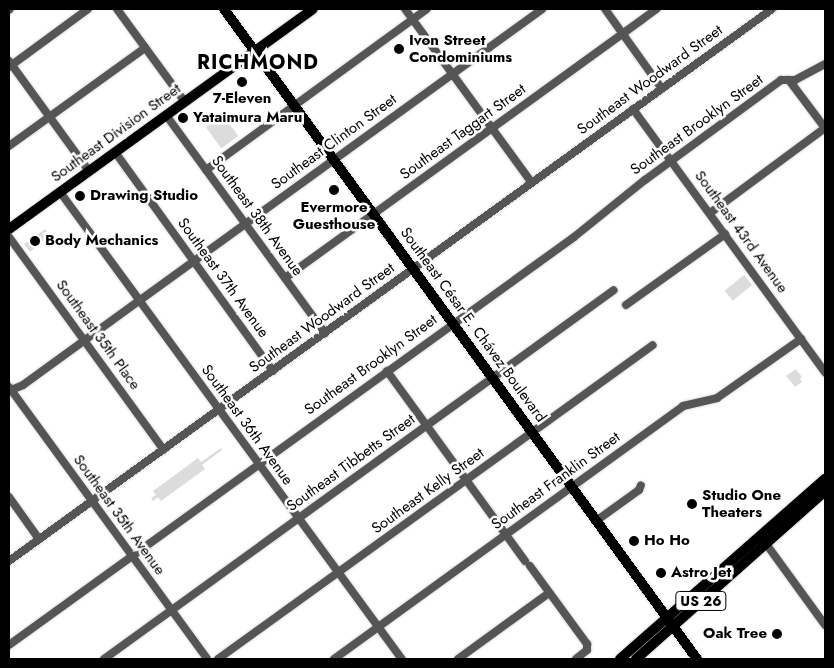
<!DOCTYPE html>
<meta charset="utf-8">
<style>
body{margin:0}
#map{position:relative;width:834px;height:668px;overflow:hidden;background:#fff;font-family:Jost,sans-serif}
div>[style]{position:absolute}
.green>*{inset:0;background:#dcdcdc;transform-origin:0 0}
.roads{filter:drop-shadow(0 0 1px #dbdbdb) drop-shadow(0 0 1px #dbdbdb)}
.minor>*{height:8px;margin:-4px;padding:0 4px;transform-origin:4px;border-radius:4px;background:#555}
.major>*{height:10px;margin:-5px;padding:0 5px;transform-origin:5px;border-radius:5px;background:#000}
.dots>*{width:14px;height:14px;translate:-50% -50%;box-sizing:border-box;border:2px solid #fff;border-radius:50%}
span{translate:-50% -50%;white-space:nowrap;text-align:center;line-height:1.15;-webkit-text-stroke:5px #fff;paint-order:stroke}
.shield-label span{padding:1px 4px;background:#fff;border:1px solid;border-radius:4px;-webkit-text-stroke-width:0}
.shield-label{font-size:14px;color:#000;font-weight:700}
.poi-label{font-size:15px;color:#000;font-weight:700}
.left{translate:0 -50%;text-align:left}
.right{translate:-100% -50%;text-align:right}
.street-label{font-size:15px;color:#000}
.district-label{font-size:20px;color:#000;font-weight:700;letter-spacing:1px}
.frame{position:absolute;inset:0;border:10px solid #000;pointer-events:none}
</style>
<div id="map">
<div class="green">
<div style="left:223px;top:115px;width:26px;height:21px;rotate:54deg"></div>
<div style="clip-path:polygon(45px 229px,49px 235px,30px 252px,24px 244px)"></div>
<div style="left:744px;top:275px;width:13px;height:25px;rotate:51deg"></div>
<div style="clip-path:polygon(796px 369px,802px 377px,800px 379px,802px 382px,795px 387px,786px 376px)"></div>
<div style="clip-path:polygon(221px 448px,222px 450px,202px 465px,205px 469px,161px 501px,158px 497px,153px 501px,151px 498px,156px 495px,153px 491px,198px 458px,201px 462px)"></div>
</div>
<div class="roads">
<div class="minor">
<div style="left:117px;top:9px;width:115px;rotate:53.8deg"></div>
<div style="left:405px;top:9px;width:215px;rotate:53.9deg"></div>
<div style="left:605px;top:9px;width:98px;rotate:54.5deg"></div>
<div style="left:9px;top:10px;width:1px;rotate:-45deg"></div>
<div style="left:9px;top:61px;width:136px;rotate:54deg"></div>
<div style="left:9px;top:67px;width:98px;rotate:-36.3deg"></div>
<div style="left:633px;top:109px;width:326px;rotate:53.9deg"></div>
<div style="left:166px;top:115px;width:270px;rotate:53.9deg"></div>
<div style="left:9px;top:146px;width:168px;rotate:-35.8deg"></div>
<div style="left:115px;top:152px;width:270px;rotate:54.2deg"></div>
<div style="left:206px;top:170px;width:273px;rotate:-36.1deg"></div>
<div style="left:60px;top:192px;width:130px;rotate:53.7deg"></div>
<div style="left:710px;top:213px;width:143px;rotate:-36.5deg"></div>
<div style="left:825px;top:128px;width:60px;rotate:-126.9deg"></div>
<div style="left:9px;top:237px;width:263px;rotate:54deg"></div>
<div style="left:285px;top:278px;width:459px;rotate:-35.9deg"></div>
<div style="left:143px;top:298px;width:493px;rotate:-35.9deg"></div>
<div style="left:142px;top:304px;width:440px;rotate:53.8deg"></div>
<div style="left:626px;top:305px;width:122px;rotate:-35.6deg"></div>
<div style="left:387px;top:371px;width:235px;rotate:54deg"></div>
<div style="left:9px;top:387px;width:336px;rotate:53.9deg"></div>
<div style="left:9px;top:391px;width:15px;rotate:-23deg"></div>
<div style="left:23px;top:385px;width:140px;rotate:-36deg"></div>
<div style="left:9px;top:497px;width:52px;rotate:54.5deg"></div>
<div style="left:596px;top:521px;width:53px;rotate:-35.8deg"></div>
<div style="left:639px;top:490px;width:5px;rotate:-68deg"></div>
<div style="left:764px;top:541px;width:104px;rotate:54deg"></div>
<div style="left:9px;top:561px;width:942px;rotate:-35.88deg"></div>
<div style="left:530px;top:566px;width:97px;rotate:53.8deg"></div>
<div style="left:587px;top:644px;width:6px;rotate:90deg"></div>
<div style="left:587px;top:650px;width:14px;rotate:141deg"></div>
<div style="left:9px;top:645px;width:697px;rotate:-35.83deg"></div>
<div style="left:574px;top:237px;width:91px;rotate:-38.8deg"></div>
<div style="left:645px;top:180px;width:169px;rotate:-36.3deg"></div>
<div style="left:781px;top:80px;width:14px"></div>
<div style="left:795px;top:80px;width:34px;rotate:-28deg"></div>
<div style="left:104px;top:659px;width:629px;rotate:-35.89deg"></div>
<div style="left:218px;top:659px;width:536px;rotate:-35.82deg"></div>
<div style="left:334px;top:659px;width:431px;rotate:-35.9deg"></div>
<div style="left:683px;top:406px;width:35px;rotate:-13deg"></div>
<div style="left:717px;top:398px;width:103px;rotate:-35.1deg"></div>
<div style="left:458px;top:659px;width:112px;rotate:-36deg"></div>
</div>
<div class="major">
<div style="left:224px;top:9px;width:804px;rotate:53.96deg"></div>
<div style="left:9px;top:229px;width:375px;rotate:-35.9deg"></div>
<div style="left:620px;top:659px;width:273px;rotate:-41.3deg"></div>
<div style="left:636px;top:659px;width:253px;rotate:-41.6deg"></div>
</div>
</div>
<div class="dots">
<div style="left:399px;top:49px;background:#000"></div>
<div style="left:242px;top:82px;background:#000"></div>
<div style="left:183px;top:118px;background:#000"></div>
<div style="left:334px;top:190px;background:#000"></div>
<div style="left:80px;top:196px;background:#000"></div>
<div style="left:35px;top:241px;background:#000"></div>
<div style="left:692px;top:504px;background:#000"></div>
<div style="left:634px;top:541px;background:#000"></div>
<div style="left:661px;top:573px;background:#000"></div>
<div style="left:777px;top:634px;background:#000"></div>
</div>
<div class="shield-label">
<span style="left:701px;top:601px">US 26</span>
</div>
<div class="poi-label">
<span class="left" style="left:409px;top:49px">Ivon Street<br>Condominiums</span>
<span style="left:242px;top:99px">7-Eleven</span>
<span class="left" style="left:193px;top:118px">Yataimura Maru</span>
<span class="left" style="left:90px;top:196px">Drawing Studio</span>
<span style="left:334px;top:216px">Evermore<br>Guesthouse</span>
<span class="left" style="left:45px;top:241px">Body Mechanics</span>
<span class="left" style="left:702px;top:504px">Studio One<br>Theaters</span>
<span class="left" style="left:644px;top:541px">Ho Ho</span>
<span class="left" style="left:671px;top:573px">Astro Jet</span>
<span class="right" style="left:767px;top:634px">Oak Tree</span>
</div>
<div class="street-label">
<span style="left:650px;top:80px;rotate:-36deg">Southeast Woodward Street</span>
<span style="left:697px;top:125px;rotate:-36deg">Southeast Brooklyn Street</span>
<span style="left:463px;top:132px;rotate:-36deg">Southeast Taggart Street</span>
<span style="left:116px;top:133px;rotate:-36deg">Southeast Division Street</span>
<span style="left:334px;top:142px;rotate:-36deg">Southeast Clinton Street</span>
<span style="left:257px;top:216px;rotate:54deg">Southeast 38th Avenue</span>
<span style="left:741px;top:232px;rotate:54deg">Southeast 43rd Avenue</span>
<span style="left:223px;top:278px;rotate:54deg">Southeast 37th Avenue</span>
<span style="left:322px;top:318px;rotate:-36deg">Southeast Woodward Street</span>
<span style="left:473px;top:325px;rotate:54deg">Southeast César E. Chávez Boulevard</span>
<span style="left:98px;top:335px;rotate:54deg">Southeast 35th Place</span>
<span style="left:371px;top:365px;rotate:-36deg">Southeast Brooklyn Street</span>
<span style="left:247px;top:425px;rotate:54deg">Southeast 36th Avenue</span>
<span style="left:351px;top:463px;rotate:-36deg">Southeast Tibbetts Street</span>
<span style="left:556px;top:481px;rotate:-36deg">Southeast Franklin Street</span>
<span style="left:428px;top:491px;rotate:-36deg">Southeast Kelly Street</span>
<span style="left:119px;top:515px;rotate:54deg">Southeast 35th Avenue</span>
</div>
<div class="district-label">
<span style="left:258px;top:62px">RICHMOND</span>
</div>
<div class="frame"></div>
</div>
